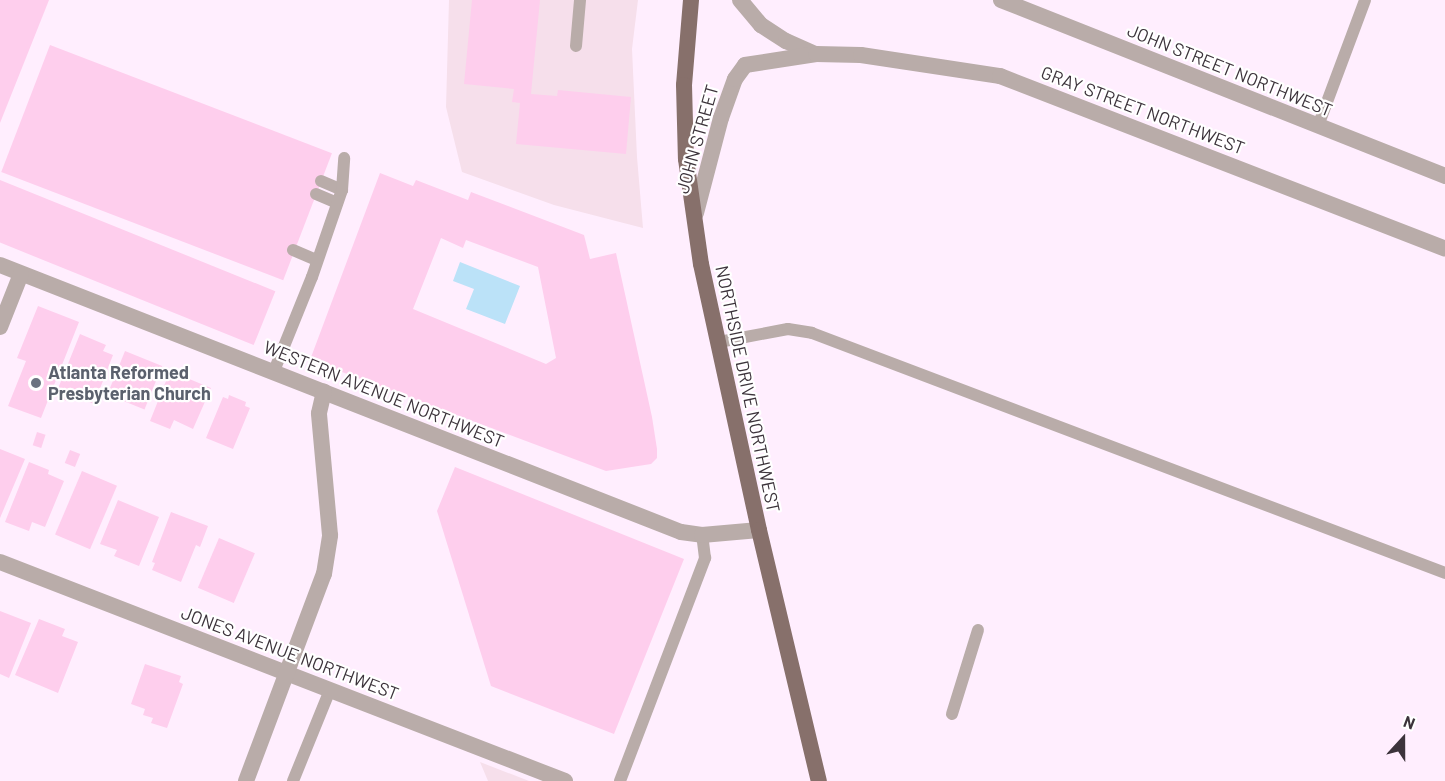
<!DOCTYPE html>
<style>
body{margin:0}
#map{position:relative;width:1445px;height:781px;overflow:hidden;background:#ffeefe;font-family:Barlow,sans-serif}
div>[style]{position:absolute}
.commercial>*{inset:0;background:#f6dfeb}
.water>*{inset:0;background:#bbe2f8}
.building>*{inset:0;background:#feceed;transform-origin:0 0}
.service>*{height:12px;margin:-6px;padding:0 6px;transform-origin:6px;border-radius:6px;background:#b9aca9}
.minor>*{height:16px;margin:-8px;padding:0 8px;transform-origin:8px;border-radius:8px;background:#b9aca9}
.primary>*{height:16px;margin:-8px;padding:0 8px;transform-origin:8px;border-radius:8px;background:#87706b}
.dots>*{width:16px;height:16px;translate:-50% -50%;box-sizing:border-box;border:3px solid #fff;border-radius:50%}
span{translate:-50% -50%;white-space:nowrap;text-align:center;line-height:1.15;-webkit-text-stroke:4.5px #fff;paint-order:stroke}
.street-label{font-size:18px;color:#3c333b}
.worship-label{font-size:18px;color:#5b616d;font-weight:700}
.left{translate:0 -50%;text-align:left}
.north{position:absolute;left:1373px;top:709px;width:60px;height:60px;-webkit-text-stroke:4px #fff;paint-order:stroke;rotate:21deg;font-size:16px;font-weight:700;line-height:24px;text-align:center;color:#3c333b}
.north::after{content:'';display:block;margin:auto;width:21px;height:27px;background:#3c333b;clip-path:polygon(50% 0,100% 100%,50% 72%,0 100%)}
</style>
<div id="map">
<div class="commercial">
<div style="clip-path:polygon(449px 0,638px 0,632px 49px,637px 157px,643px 228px,554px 205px,462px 172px,446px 107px)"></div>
<div style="clip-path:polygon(480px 762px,529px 781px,488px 781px)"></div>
</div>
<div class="water">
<div style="clip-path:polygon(460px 262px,520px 286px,505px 324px,466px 309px,474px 289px,453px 281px)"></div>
</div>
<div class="building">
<div style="clip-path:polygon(0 0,49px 0,0 123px)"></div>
<div style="clip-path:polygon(472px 0,540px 0,531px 94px,557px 96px,558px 90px,631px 97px,626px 154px,516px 144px,520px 103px,512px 102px,514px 89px,464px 84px)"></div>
<div style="left:50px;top:45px;width:302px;height:136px;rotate:21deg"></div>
<div style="clip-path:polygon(evenodd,380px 173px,413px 186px,416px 180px,468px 200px,471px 192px,584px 235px,590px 259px,616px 253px,652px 417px,657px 449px,657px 458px,651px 464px,606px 471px,310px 360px,380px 173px,441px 238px,463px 248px,466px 240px,538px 267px,556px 358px,546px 364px,413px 309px,441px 238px)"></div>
<div style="left:0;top:180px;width:297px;height:58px;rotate:22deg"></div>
<div style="clip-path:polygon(38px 306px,79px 322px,41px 418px,8px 406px,26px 361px,17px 358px)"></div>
<div style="clip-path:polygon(80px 334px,106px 345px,103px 351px,113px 355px,94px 404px,72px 395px,69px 402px,55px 396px)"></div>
<div style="left:125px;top:351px;width:40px;height:47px;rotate:22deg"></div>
<div style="clip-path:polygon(170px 371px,211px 388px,193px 429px,174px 420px,170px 429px,150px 421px)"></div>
<div style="clip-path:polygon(229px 395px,246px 402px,245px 406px,250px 408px,233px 449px,206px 438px,223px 397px,228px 399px)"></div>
<div style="left:37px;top:432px;width:9px;height:14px;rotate:18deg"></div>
<div style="clip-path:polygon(0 449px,25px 459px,0 518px)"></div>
<div style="left:70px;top:450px;width:11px;height:14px;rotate:22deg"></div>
<div style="clip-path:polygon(29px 462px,49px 470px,48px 474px,64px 481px,45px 527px,32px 522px,29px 531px,5px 522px)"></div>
<div style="clip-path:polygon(455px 467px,684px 559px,614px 734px,491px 686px,437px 511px)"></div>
<div style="left:82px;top:471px;width:38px;height:69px;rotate:23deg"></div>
<div style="clip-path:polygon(118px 500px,159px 517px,139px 566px,114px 556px,117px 550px,100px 544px)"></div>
<div style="clip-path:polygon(171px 512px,208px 526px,200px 547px,196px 545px,181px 582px,152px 570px,155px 563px,152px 562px)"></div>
<div style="left:219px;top:538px;width:39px;height:54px;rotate:23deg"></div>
<div style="clip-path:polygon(0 611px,31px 623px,9px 678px,0 674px)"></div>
<div style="clip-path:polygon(39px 619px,65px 629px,62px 636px,78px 642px,58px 693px,15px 675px)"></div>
<div style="clip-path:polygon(145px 664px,181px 676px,179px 682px,183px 684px,167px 728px,151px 723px,153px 718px,143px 715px,145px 709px,131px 704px)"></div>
</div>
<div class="service">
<div style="left:576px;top:46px;width:46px;rotate:-85deg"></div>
<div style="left:1318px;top:126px;width:134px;rotate:-69.5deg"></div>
<div style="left:321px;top:181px;width:23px;rotate:23deg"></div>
<div style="left:316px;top:194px;width:23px;rotate:23deg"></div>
<div style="left:293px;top:250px;width:26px;rotate:23deg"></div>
<div style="left:719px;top:342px;width:70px;rotate:-10.7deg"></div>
<div style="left:788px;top:329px;width:24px;rotate:9deg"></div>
<div style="left:812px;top:333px;width:677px;rotate:20.76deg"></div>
<div style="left:274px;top:371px;width:101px;rotate:-68deg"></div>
<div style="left:312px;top:277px;width:92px;rotate:-71deg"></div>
<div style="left:342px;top:190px;width:32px;rotate:-86deg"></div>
<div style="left:952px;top:714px;width:88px;rotate:-72.8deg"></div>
<div style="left:293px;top:781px;width:98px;rotate:-67.9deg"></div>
<div style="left:620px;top:781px;width:239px;rotate:-69.1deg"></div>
<div style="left:705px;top:558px;width:23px;rotate:-97deg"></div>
</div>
<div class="minor">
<div style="left:740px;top:0;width:33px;rotate:50deg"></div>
<div style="left:761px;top:25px;width:30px;rotate:33deg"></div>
<div style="left:786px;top:41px;width:32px;rotate:24deg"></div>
<div style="left:1001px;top:0;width:478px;rotate:21.6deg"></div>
<div style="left:696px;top:213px;width:98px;rotate:-75.3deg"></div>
<div style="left:721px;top:118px;width:41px;rotate:-70.3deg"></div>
<div style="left:735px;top:79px;width:17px;rotate:-54deg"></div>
<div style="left:745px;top:65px;width:72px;rotate:-8.8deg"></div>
<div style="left:816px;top:54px;width:45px;rotate:1.3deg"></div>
<div style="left:861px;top:55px;width:141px;rotate:8.6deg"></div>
<div style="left:1000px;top:76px;width:477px;rotate:21.2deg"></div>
<div style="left:0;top:265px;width:731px;rotate:21.41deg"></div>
<div style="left:681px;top:532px;width:21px;rotate:8deg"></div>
<div style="left:702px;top:535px;width:57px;rotate:-5deg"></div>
<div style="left:0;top:327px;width:57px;rotate:-68.4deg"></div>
<div style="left:0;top:562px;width:606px;rotate:21.19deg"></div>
<div style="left:246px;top:781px;width:221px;rotate:-69.4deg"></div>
<div style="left:324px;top:574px;width:39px;rotate:-81deg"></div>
<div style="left:330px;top:535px;width:122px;rotate:-95.2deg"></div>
<div style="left:319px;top:413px;width:22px;rotate:-77deg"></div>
</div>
<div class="primary">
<div style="left:691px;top:0;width:85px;rotate:94.7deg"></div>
<div style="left:684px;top:85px;width:74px;rotate:88.5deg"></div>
<div style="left:686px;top:159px;width:106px;rotate:81.9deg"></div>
<div style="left:701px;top:264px;width:272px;rotate:77.7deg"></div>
<div style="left:759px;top:530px;width:258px;rotate:76.6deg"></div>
</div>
<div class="dots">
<div style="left:36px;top:383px;background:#6b7280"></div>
</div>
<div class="street-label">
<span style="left:1230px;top:70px;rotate:22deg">JOHN STREET NORTHWEST</span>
<span style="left:1143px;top:110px;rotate:21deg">GRAY STREET NORTHWEST</span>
<span style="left:697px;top:139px;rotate:-74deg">JOHN STREET</span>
<span style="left:748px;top:389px;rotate:78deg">NORTHSIDE DRIVE NORTHWEST</span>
<span style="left:384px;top:394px;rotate:22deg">WESTERN AVENUE NORTHWEST</span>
<span style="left:290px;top:653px;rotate:21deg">JONES AVENUE NORTHWEST</span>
</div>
<div class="worship-label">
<span class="left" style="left:48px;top:383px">Atlanta Reformed<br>Presbyterian Church</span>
</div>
<div class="north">N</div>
</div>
